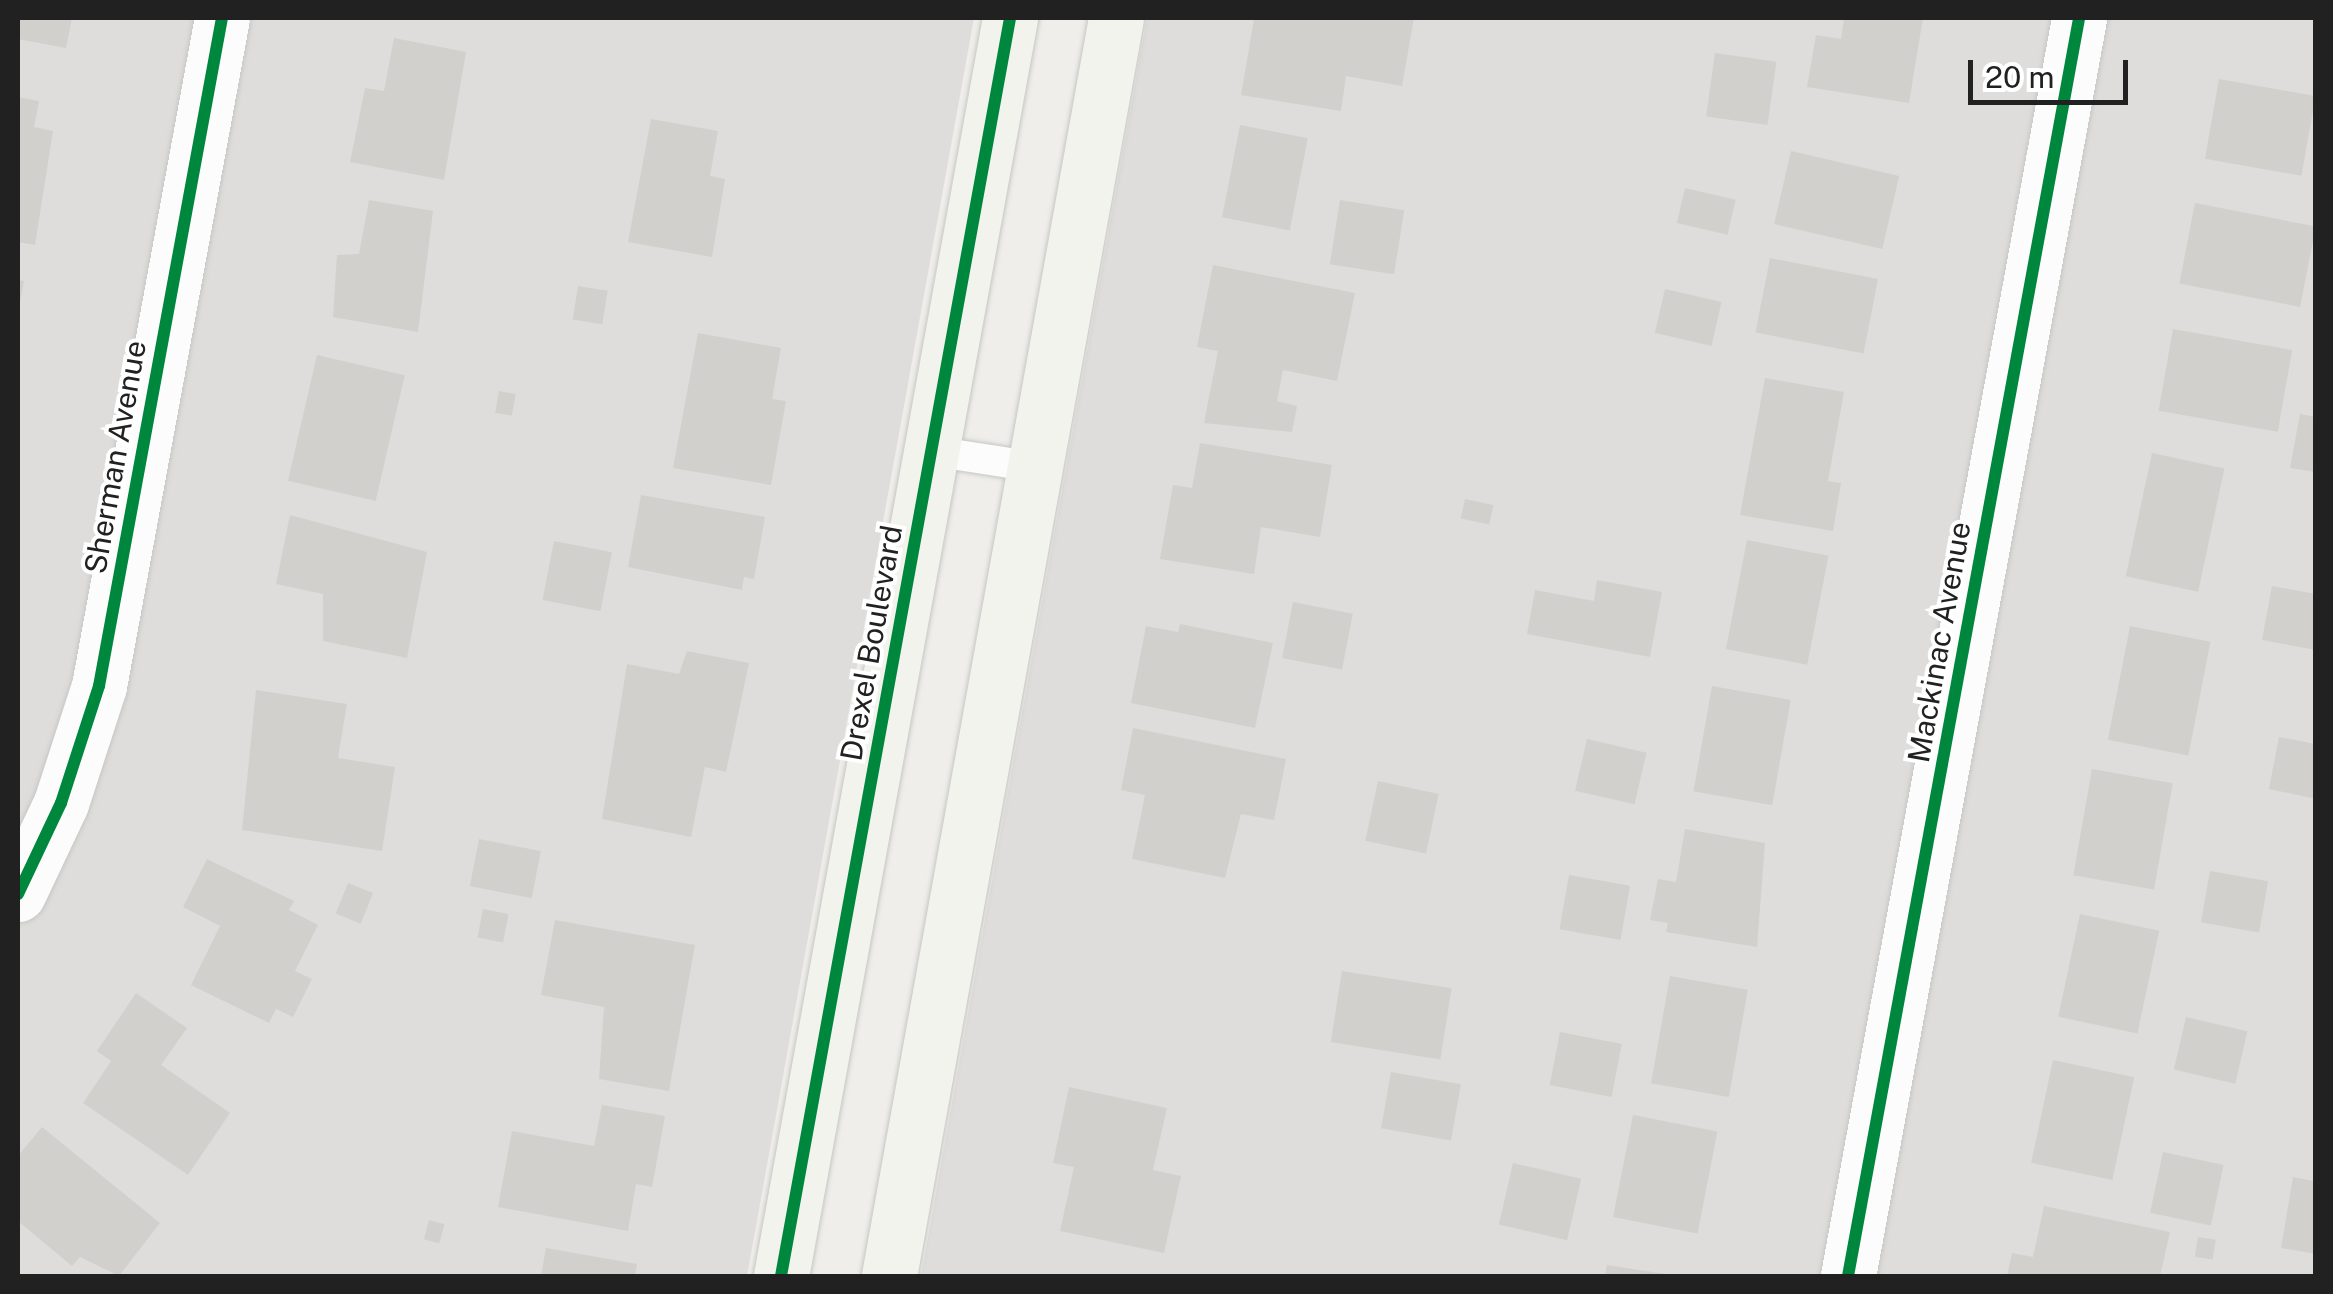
<!DOCTYPE html>
<style>
body{margin:0}
#map{position:relative;width:2333px;height:1294px;overflow:hidden;background:#efeeea;font-family:"Public Sans",sans-serif}
div>[style]{position:absolute}
.residential>*{inset:0;background:#dedddb}
.building>*{inset:0;background:#d2d0cd;transform-origin:0 0}
.roads{filter:drop-shadow(0 0 2px #c6c6c4) drop-shadow(0 0 2px #c6c6c4)}
.lane>*{height:30px;margin:-15px;padding:0 15px;transform-origin:15px;border-radius:15px;background:#fdfcfc}
.street>*{height:55px;margin:-27.5px;padding:0 27.5px;transform-origin:27.5px;border-radius:27.5px;background:#fdfcfc}
.secondary>*{height:55px;margin:-27.5px;padding:0 27.5px;transform-origin:27.5px;border-radius:27.5px;background:#f2f3ed}
.cycleway>*{height:12px;margin:-6px;padding:0 6px;transform-origin:6px;border-radius:6px;background:#00873e}
span{translate:-50% -50%;white-space:nowrap;text-align:center;line-height:1.15;-webkit-text-stroke:8px #fff;paint-order:stroke}
.street-label{font-size:30px;color:#212121}
.frame{position:absolute;inset:0;border:20px solid #212121;pointer-events:none}
.scale{position:absolute;left:1968px;top:60px;width:160px;height:45px;box-sizing:border-box;border:5px solid #212121;border-top:0;padding-left:12px;font-size:30px;line-height:35px;white-space:nowrap;color:#212121;-webkit-text-stroke:8px #fff;paint-order:stroke}
</style>
<div id="map">
<div class="residential">
<div style="clip-path:polygon(18px 18px,974px 18px,747px 1276px,18px 1276px)"></div>
<div style="clip-path:polygon(1147px 18px,2315px 18px,2315px 1276px,921px 1276px)"></div>
</div>
<div class="building">
<div style="clip-path:polygon(18px 18px,72px 18px,66px 48px,18px 39px)"></div>
<div style="clip-path:polygon(1270px 18px,1414px 18px,1402px 86px,1346px 76px,1341px 111px,1241px 95px,1254px 19px)"></div>
<div style="clip-path:polygon(1844px 18px,1923px 18px,1909px 103px,1807px 87px,1816px 35px,1841px 39px)"></div>
<div style="clip-path:polygon(394px 38px,466px 52px,444px 180px,350px 162px,365px 88px,384px 91px)"></div>
<div style="left:1715px;top:53px;width:62px;height:64px;rotate:8deg"></div>
<div style="left:2219px;top:79px;width:98px;height:81px;rotate:10deg"></div>
<div style="clip-path:polygon(18px 97px,39px 101px,34px 127px,53px 131px,35px 245px,18px 242px)"></div>
<div style="clip-path:polygon(651px 119px,718px 131px,710px 176px,725px 179px,712px 257px,628px 242px)"></div>
<div style="left:1240px;top:125px;width:69px;height:94px;rotate:11deg"></div>
<div style="left:1791px;top:151px;width:111px;height:75px;rotate:13deg"></div>
<div style="left:1685px;top:188px;width:52px;height:36px;rotate:13deg"></div>
<div style="clip-path:polygon(369px 200px,433px 211px,418px 332px,333px 317px,337px 255px,359px 254px)"></div>
<div style="left:1340px;top:200px;width:65px;height:65px;rotate:9deg"></div>
<div style="left:2195px;top:203px;width:123px;height:82px;rotate:11deg"></div>
<div style="left:1770px;top:258px;width:110px;height:76px;rotate:11deg"></div>
<div style="clip-path:polygon(1213px 265px,1355px 293px,1337px 381px,1283px 370px,1277px 401px,1297px 406px,1292px 432px,1204px 423px,1218px 351px,1197px 347px)"></div>
<div style="clip-path:polygon(18px 280px,24px 281px,19px 308px,18px 308px)"></div>
<div style="left:578px;top:286px;width:30px;height:34px;rotate:9deg"></div>
<div style="left:1665px;top:289px;width:58px;height:45px;rotate:13deg"></div>
<div style="left:2173px;top:329px;width:121px;height:83px;rotate:10deg"></div>
<div style="clip-path:polygon(698px 333px,781px 348px,772px 399px,786px 401px,771px 485px,673px 468px)"></div>
<div style="left:317px;top:355px;width:90px;height:129px;rotate:13deg"></div>
<div style="clip-path:polygon(1765px 378px,1844px 392px,1828px 481px,1841px 483px,1833px 531px,1740px 515px)"></div>
<div style="left:499px;top:391px;width:17px;height:22px;rotate:10deg"></div>
<div style="clip-path:polygon(2300px 414px,2316px 417px,2316px 472px,2290px 468px)"></div>
<div style="clip-path:polygon(1200px 443px,1332px 465px,1320px 537px,1261px 527px,1254px 574px,1160px 559px,1173px 485px,1192px 488px)"></div>
<div style="left:2152px;top:453px;width:74px;height:126px;rotate:12deg"></div>
<div style="clip-path:polygon(641px 495px,765px 517px,754px 579px,744px 577px,742px 590px,628px 567px)"></div>
<div style="left:1465px;top:499px;width:29px;height:20px;rotate:12deg"></div>
<div style="clip-path:polygon(290px 515px,427px 552px,407px 658px,323px 641px,323px 594px,276px 584px)"></div>
<div style="left:1747px;top:540px;width:83px;height:111px;rotate:11deg"></div>
<div style="left:554px;top:541px;width:59px;height:60px;rotate:11deg"></div>
<div style="clip-path:polygon(1597px 580px,1662px 592px,1650px 657px,1527px 634px,1535px 590px,1594px 601px)"></div>
<div style="clip-path:polygon(2272px 586px,2316px 594px,2316px 650px,2262px 640px)"></div>
<div style="left:1293px;top:602px;width:61px;height:57px;rotate:11deg"></div>
<div style="clip-path:polygon(1180px 624px,1273px 643px,1255px 728px,1131px 703px,1146px 626px,1178px 632px)"></div>
<div style="left:2130px;top:626px;width:82px;height:116px;rotate:11deg"></div>
<div style="clip-path:polygon(687px 651px,749px 663px,726px 772px,705px 767px,691px 837px,602px 819px,627px 664px,679px 674px)"></div>
<div style="left:1712px;top:686px;width:80px;height:107px;rotate:10deg"></div>
<div style="clip-path:polygon(256px 690px,347px 704px,338px 758px,395px 767px,382px 851px,242px 830px)"></div>
<div style="clip-path:polygon(1133px 728px,1286px 759px,1274px 820px,1241px 814px,1225px 878px,1132px 859px,1145px 795px,1121px 790px)"></div>
<div style="clip-path:polygon(2279px 737px,2316px 744px,2316px 799px,2269px 789px)"></div>
<div style="left:1587px;top:739px;width:61px;height:53px;rotate:13deg"></div>
<div style="left:2092px;top:769px;width:82px;height:108px;rotate:10deg"></div>
<div style="left:1378px;top:781px;width:62px;height:61px;rotate:12deg"></div>
<div style="clip-path:polygon(1685px 829px,1765px 843px,1757px 947px,1666px 932px,1668px 923px,1650px 920px,1658px 879px,1676px 882px)"></div>
<div style="left:479px;top:839px;width:63px;height:48px;rotate:11deg"></div>
<div style="clip-path:polygon(207px 859px,294px 901px,289px 910px,318px 925px,295px 971px,312px 979px,293px 1017px,276px 1009px,269px 1023px,191px 985px,220px 926px,183px 907px)"></div>
<div style="left:2210px;top:871px;width:59px;height:52px;rotate:10deg"></div>
<div style="left:1569px;top:875px;width:62px;height:55px;rotate:10deg"></div>
<div style="left:348px;top:883px;width:27px;height:33px;rotate:22deg"></div>
<div style="left:483px;top:909px;width:26px;height:29px;rotate:11deg"></div>
<div style="left:2080px;top:914px;width:81px;height:105px;rotate:12deg"></div>
<div style="clip-path:polygon(555px 920px,695px 945px,669px 1091px,599px 1079px,604px 1007px,541px 995px)"></div>
<div style="left:1342px;top:971px;width:111px;height:72px;rotate:9deg"></div>
<div style="left:1670px;top:976px;width:79px;height:109px;rotate:10deg"></div>
<div style="clip-path:polygon(136px 993px,187px 1028px,161px 1065px,230px 1113px,188px 1175px,83px 1103px,111px 1061px,97px 1051px)"></div>
<div style="left:2186px;top:1017px;width:63px;height:54px;rotate:13deg"></div>
<div style="left:1560px;top:1032px;width:63px;height:54px;rotate:11deg"></div>
<div style="left:2053px;top:1060px;width:83px;height:105px;rotate:12deg"></div>
<div style="left:1391px;top:1072px;width:71px;height:57px;rotate:10deg"></div>
<div style="clip-path:polygon(1069px 1087px,1167px 1108px,1153px 1170px,1181px 1176px,1164px 1253px,1060px 1231px,1074px 1167px,1053px 1163px)"></div>
<div style="clip-path:polygon(602px 1105px,665px 1116px,652px 1187px,636px 1184px,628px 1231px,498px 1207px,512px 1131px,594px 1146px)"></div>
<div style="left:1633px;top:1115px;width:86px;height:104px;rotate:11deg"></div>
<div style="clip-path:polygon(42px 1127px,160px 1223px,119px 1276px,80px 1257px,72px 1266px,18px 1221px,18px 1156px)"></div>
<div style="left:2163px;top:1152px;width:62px;height:62px;rotate:12deg"></div>
<div style="left:1513px;top:1163px;width:70px;height:63px;rotate:13deg"></div>
<div style="clip-path:polygon(2293px 1177px,2313px 1181px,2316px 1254px,2281px 1248px)"></div>
<div style="clip-path:polygon(2044px 1206px,2170px 1232px,2160px 1276px,2007px 1276px,2012px 1253px,2033px 1257px)"></div>
<div style="left:429px;top:1220px;width:16px;height:20px;rotate:15deg"></div>
<div style="left:2198px;top:1237px;width:18px;height:20px;rotate:9deg"></div>
<div style="clip-path:polygon(546px 1248px,637px 1264px,635px 1276px,541px 1276px)"></div>
<div style="clip-path:polygon(1607px 1265px,1665px 1274px,1665px 1276px,1605px 1276px)"></div>
</div>
<div class="roads">
<div class="lane">
<div style="left:932px;top:451px;width:104px;rotate:8.8deg"></div>
</div>
<div class="street">
<div style="left:18px;top:894px;width:101px;rotate:-64.7deg"></div>
<div style="left:61px;top:803px;width:123px;rotate:-72deg"></div>
<div style="left:99px;top:686px;width:679px;rotate:-79.57deg"></div>
<div style="left:1848px;top:1276px;width:1279px;rotate:-79.59deg"></div>
</div>
<div class="secondary">
<div style="left:781px;top:1276px;width:1279px;rotate:-79.68deg"></div>
<div style="left:889px;top:1276px;width:1278px;rotate:-79.77deg"></div>
</div>
</div>
<div class="cycleway">
<div style="left:18px;top:894px;width:101px;rotate:-64.7deg"></div>
<div style="left:61px;top:803px;width:123px;rotate:-72deg"></div>
<div style="left:99px;top:686px;width:679px;rotate:-79.57deg"></div>
<div style="left:781px;top:1276px;width:1279px;rotate:-79.68deg"></div>
<div style="left:1848px;top:1276px;width:1279px;rotate:-79.59deg"></div>
</div>
<div class="street-label">
<span style="left:115px;top:457px;rotate:-80deg">Sherman Avenue</span>
<span style="left:1939px;top:642px;rotate:-80deg">Mackinac Avenue</span>
<span style="left:871px;top:643px;rotate:-80deg">Drexel Boulevard</span>
</div>
<div class="frame"></div>
<div class="scale">20 m</div>
</div>
